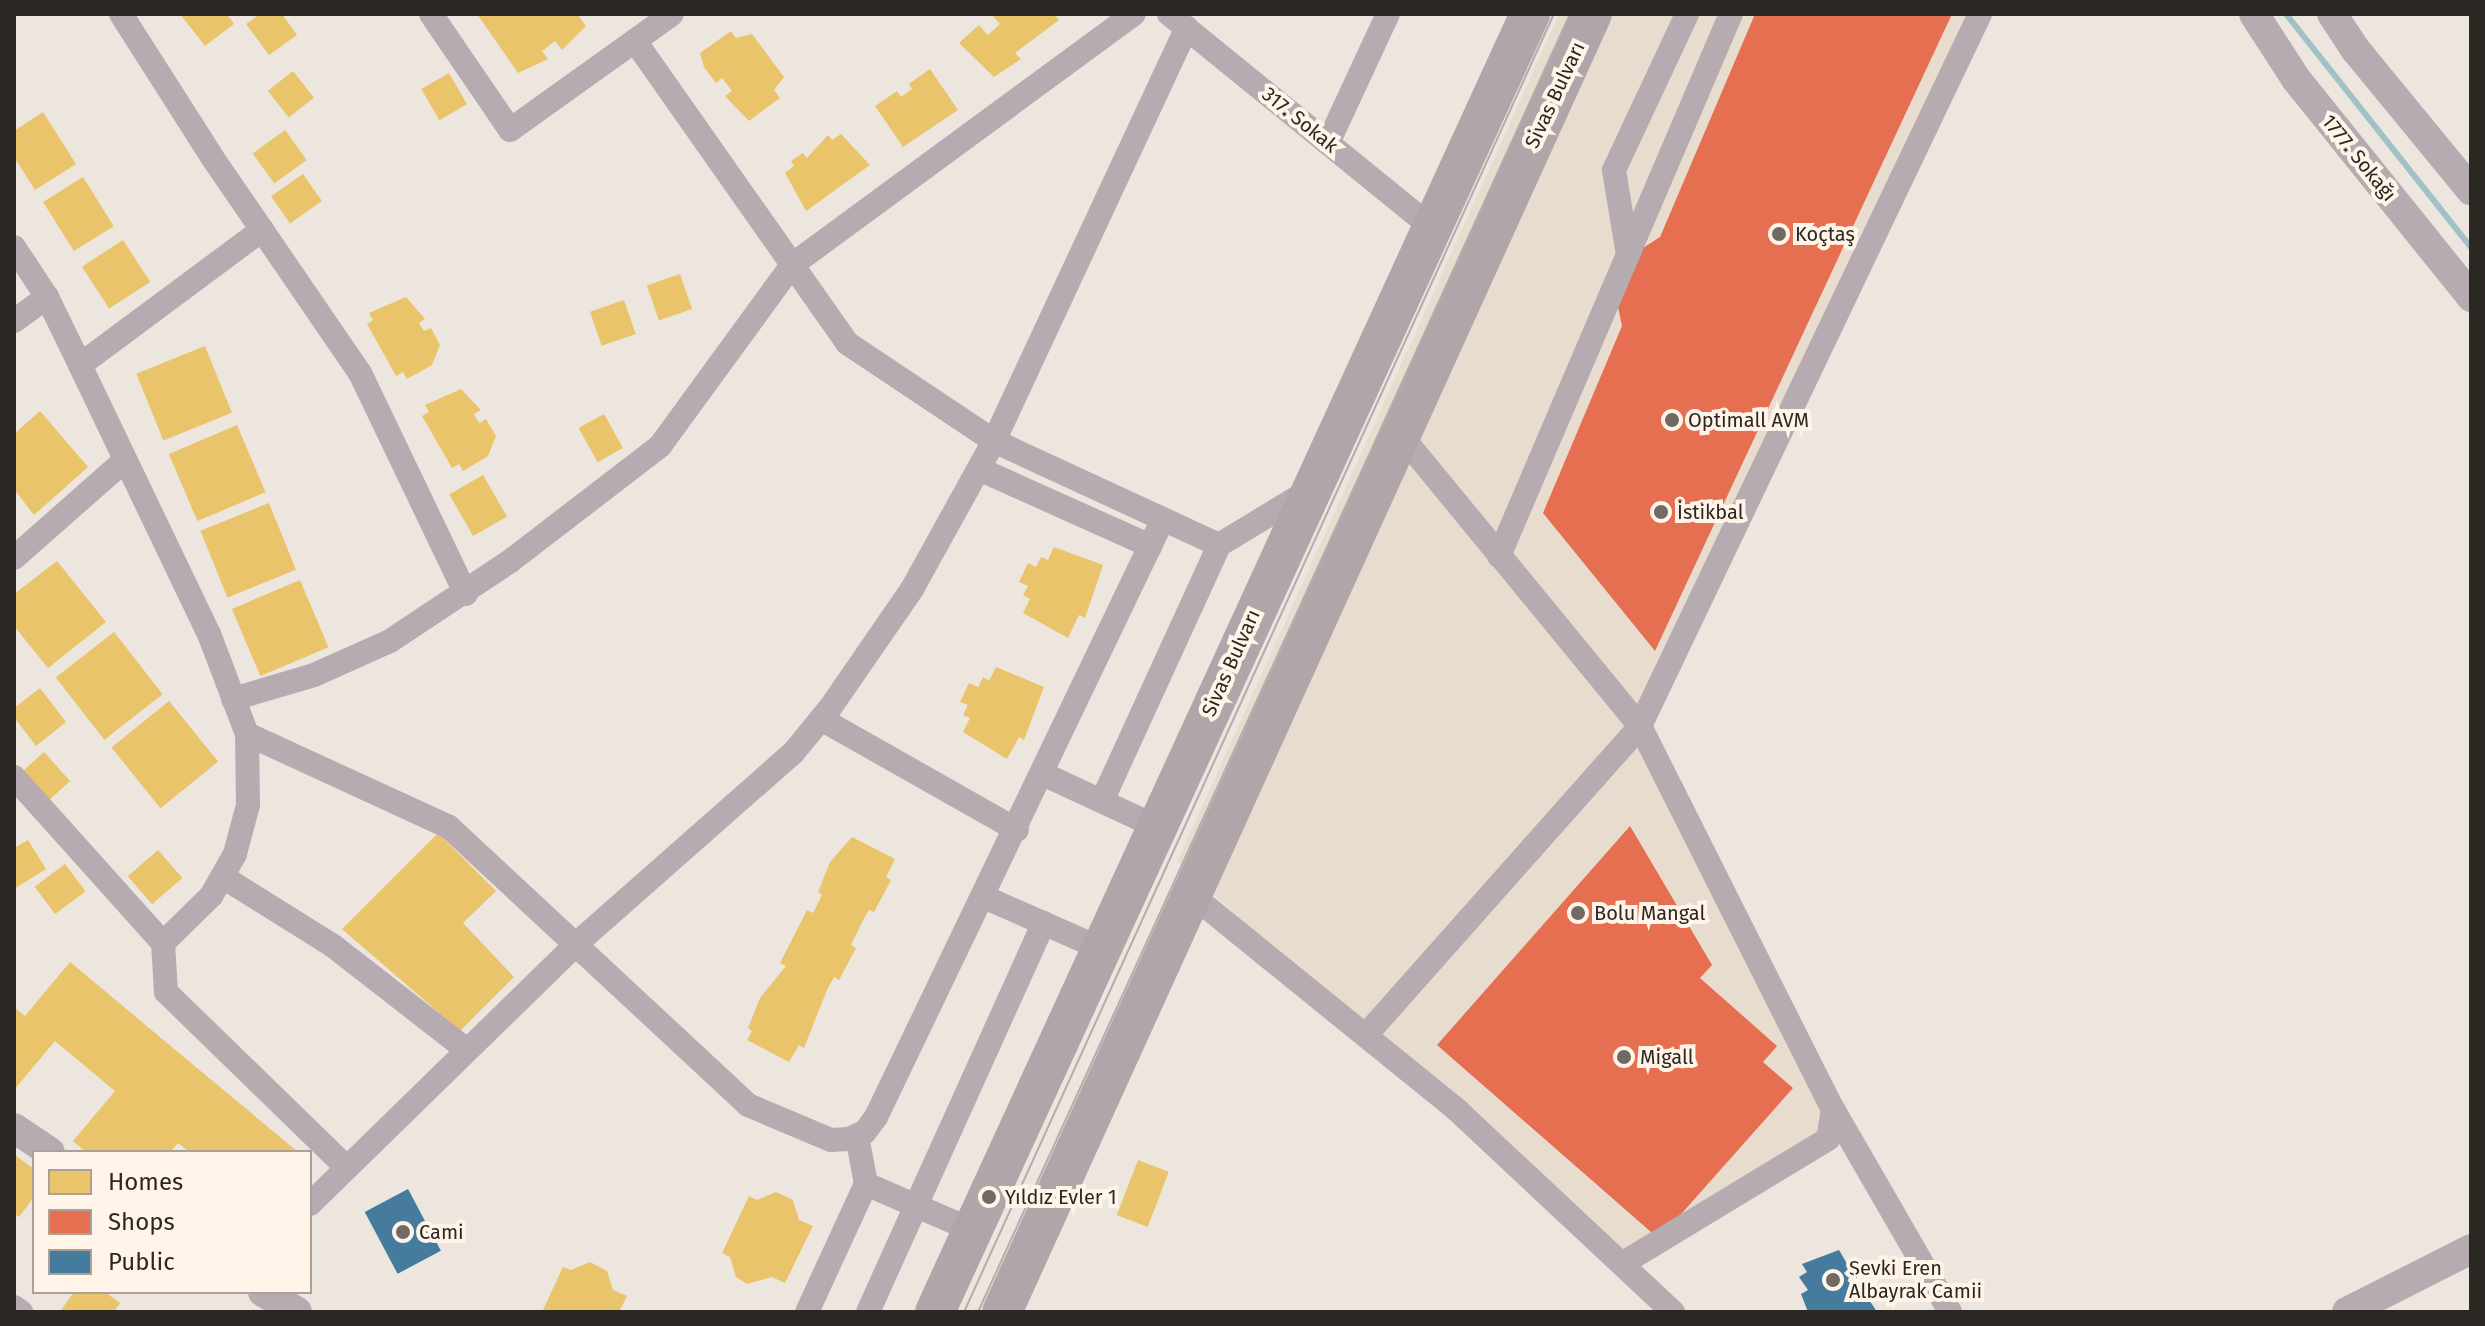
<!DOCTYPE html>
<meta charset="utf-8">
<style>
body{margin:0}
#map{position:relative;width:2485px;height:1326px;overflow:hidden;background:#ece6df;font-family:"Fira Sans",sans-serif}
div>[style]{position:absolute}
.built>*{inset:0;background:#e7dcce}
.homes>*{inset:0;background:#e9c46a;transform-origin:0 0}
.shops>*{inset:0;background:#e76f51}
.public>*{inset:0;background:#457b9d;transform-origin:0 0}
.stream>*{height:6px;margin:-3px;padding:0 3px;transform-origin:3px;border-radius:3px;background:#a0c2c7}
.minor>*{height:24px;margin:-12px;padding:0 12px;transform-origin:12px;border-radius:12px;background:#b6abb0}
.tertiary>*{height:30px;margin:-15px;padding:0 15px;transform-origin:15px;border-radius:15px;background:#b6abb0}
.trunk>*{height:40px;margin:-20px;padding:0 20px;transform-origin:20px;border-radius:20px;background:#b0a6aa}
.tram>*{height:2px;margin:-1px;padding:0 1px;transform-origin:1px;border-radius:1px;background:#b4acac}
.dots>*{width:22px;height:22px;translate:-50% -50%;box-sizing:border-box;border:4px solid #fff4e7;border-radius:50%}
span{translate:-50% -50%;white-space:nowrap;text-align:center;line-height:1.15;-webkit-text-stroke:8px #fff4e7;paint-order:stroke}
.street-label{font-size:20px;color:#2b2722}
.poi-label{font-size:20px;color:#2b2722}
.left{translate:0 -50%;text-align:left}
.frame{position:absolute;inset:0;border:16px solid #2b2722;pointer-events:none}
.legend{position:absolute;left:32px;top:1150px;width:280px;height:144px;box-sizing:border-box;background:#fff4e7;border:2px solid #aaa298;margin:0;padding:10px 14px;list-style:none;font-size:24px;color:#2b2722}
.legend li{display:flex;align-items:center;gap:16px;height:40px}
.legend b{width:40px;border:2px solid #aaa298}
</style>
<div id="map">
<div class="built">
<div style="clip-path:polygon(1559px 14px,1982px 14px,1644px 722px,1842px 1131px,1623px 1260px,1177px 862px)"></div>
</div>
<div class="homes">
<div style="clip-path:polygon(180px 14px,227px 14px,234px 24px,205px 46px)"></div>
<div style="clip-path:polygon(260px 14px,282px 14px,297px 35px,269px 55px,246px 24px)"></div>
<div style="clip-path:polygon(477px 14px,577px 14px,586px 26px,562px 50px,555px 41px,542px 51px,548px 59px,518px 73px)"></div>
<div style="clip-path:polygon(991px 14px,1054px 14px,1059px 20px,1015px 53px,1021px 59px,994px 77px,959px 43px,979px 25px,988px 35px,1000px 24px)"></div>
<div style="clip-path:polygon(731px 31px,736px 38px,752px 34px,784px 77px,774px 90px,780px 98px,749px 121px,725px 96px,732px 91px,722px 78px,716px 83px,704px 67px,700px 53px)"></div>
<div style="clip-path:polygon(930px 69px,958px 110px,903px 147px,875px 106px,897px 91px,901px 97px,912px 89px,909px 84px)"></div>
<div style="left:293px;top:71px;width:34px;height:32px;rotate:52deg"></div>
<div style="left:449px;top:73px;width:36px;height:32px;rotate:60deg"></div>
<div style="clip-path:polygon(43px 112px,76px 164px,35px 190px,14px 157px,14px 131px)"></div>
<div style="left:285px;top:130px;width:37px;height:40px;rotate:54deg"></div>
<div style="clip-path:polygon(841px 134px,870px 165px,806px 211px,785px 173px,794px 166px,791px 161px,803px 153px,807px 158px,828px 135px,832px 140px)"></div>
<div style="left:303px;top:174px;width:33px;height:39px;rotate:55deg"></div>
<div style="left:83px;top:177px;width:58px;height:47px;rotate:58deg"></div>
<div style="left:123px;top:240px;width:50px;height:49px;rotate:57deg"></div>
<div style="left:680px;top:274px;width:37px;height:35px;rotate:71deg"></div>
<div style="clip-path:polygon(406px 297px,425px 319px,419px 323px,424px 331px,431px 328px,440px 345px,432px 365px,407px 379px,403px 372px,396px 376px,367px 324px,373px 320px,369px 313px)"></div>
<div style="left:624px;top:300px;width:36px;height:36px;rotate:71deg"></div>
<div style="left:205px;top:346px;width:72px;height:74px;rotate:68deg"></div>
<div style="clip-path:polygon(461px 389px,481px 410px,474px 414px,479px 423px,486px 419px,496px 436px,488px 456px,463px 471px,459px 464px,452px 468px,422px 416px,429px 412px,425px 405px)"></div>
<div style="clip-path:polygon(40px 411px,88px 467px,34px 515px,14px 489px,14px 434px)"></div>
<div style="left:604px;top:414px;width:39px;height:29px;rotate:61deg"></div>
<div style="left:237px;top:425px;width:73px;height:74px;rotate:67deg"></div>
<div style="left:483px;top:475px;width:48px;height:39px;rotate:60deg"></div>
<div style="left:269px;top:503px;width:72px;height:74px;rotate:68deg"></div>
<div style="clip-path:polygon(1054px 547px,1103px 565px,1085px 618px,1079px 615px,1068px 638px,1023px 613px,1030px 599px,1023px 595px,1028px 586px,1019px 582px,1028px 563px,1036px 567px,1041px 557px,1048px 560px)"></div>
<div style="clip-path:polygon(57px 561px,106px 622px,48px 668px,14px 626px,14px 594px)"></div>
<div style="left:300px;top:580px;width:73px;height:74px;rotate:67deg"></div>
<div style="left:114px;top:632px;width:79px;height:74px;rotate:52deg"></div>
<div style="clip-path:polygon(996px 667px,1044px 687px,1024px 740px,1019px 737px,1007px 759px,963px 732px,970px 718px,963px 715px,968px 705px,960px 702px,969px 683px,978px 687px,983px 677px,989px 681px)"></div>
<div style="clip-path:polygon(40px 688px,66px 722px,36px 746px,14px 717px,14px 708px)"></div>
<div style="left:169px;top:701px;width:78px;height:74px;rotate:51deg"></div>
<div style="left:44px;top:752px;width:39px;height:32px;rotate:48deg"></div>
<div style="clip-path:polygon(438px 833px,496px 891px,463px 923px,514px 977px,460px 1031px,342px 929px)"></div>
<div style="clip-path:polygon(852px 837px,895px 859px,886px 877px,891px 880px,874px 912px,869px 910px,862px 922px,851px 945px,856px 948px,839px 980px,834px 977px,827px 990px,804px 1048px,799px 1045px,789px 1062px,747px 1040px,752px 1031px,748px 1028px,760px 998px,786px 966px,780px 963px,807px 910px,813px 913px,822px 895px,818px 892px,830px 862px)"></div>
<div style="clip-path:polygon(28px 840px,46px 869px,14px 889px,14px 848px)"></div>
<div style="left:158px;top:850px;width:37px;height:40px;rotate:49deg"></div>
<div style="left:65px;top:864px;width:34px;height:38px;rotate:53deg"></div>
<div style="clip-path:polygon(70px 962px,191px 1063px,298px 1152px,189px 1152px,178px 1143px,170px 1152px,86px 1152px,73px 1141px,115px 1091px,55px 1041px,14px 1090px,14px 1007px,25px 1016px)"></div>
<div style="clip-path:polygon(15px 1155px,34px 1169px,34px 1197px,19px 1217px,14px 1214px)"></div>
<div style="left:1138px;top:1160px;width:33px;height:59px;rotate:21deg"></div>
<div style="clip-path:polygon(776px 1192px,793px 1200px,799px 1220px,813px 1226px,785px 1283px,772px 1277px,747px 1284px,736px 1277px,730px 1257px,722px 1253px,749px 1196px,757px 1200px)"></div>
<div style="clip-path:polygon(590px 1262px,607px 1271px,613px 1290px,627px 1296px,619px 1312px,542px 1312px,563px 1267px,571px 1270px)"></div>
<div style="clip-path:polygon(74px 1292px,105px 1292px,120px 1303px,114px 1312px,64px 1312px,61px 1310px)"></div>
</div>
<div class="shops">
<div style="clip-path:polygon(1755px 14px,1952px 14px,1655px 651px,1543px 513px,1622px 326px,1618px 307px,1643px 248px,1660px 237px)"></div>
<div style="clip-path:polygon(1630px 826px,1712px 965px,1700px 978px,1777px 1046px,1763px 1062px,1793px 1088px,1659px 1239px,1437px 1045px)"></div>
</div>
<div class="public">
<div style="left:408px;top:1189px;width:70px;height:49px;rotate:62deg"></div>
<div style="clip-path:polygon(1839px 1250px,1856px 1279px,1872px 1281px,1870px 1301px,1877px 1312px,1808px 1312px,1801px 1294px,1808px 1290px,1799px 1277px,1807px 1272px,1802px 1264px)"></div>
</div>
<div class="stream">
<div style="left:2286px;top:14px;width:298px;rotate:51.6deg"></div>
</div>
<div class="minor">
<div style="left:121px;top:14px;width:169px;rotate:57.5deg"></div>
<div style="left:212px;top:157px;width:262px;rotate:55.6deg"></div>
<div style="left:360px;top:373px;width:245px;rotate:64.4deg"></div>
<div style="left:431px;top:14px;width:140px;rotate:55.7deg"></div>
<div style="left:510px;top:130px;width:199px;rotate:-35.6deg"></div>
<div style="left:1169px;top:14px;width:336px;rotate:39.1deg"></div>
<div style="left:635px;top:41px;width:369px;rotate:54.9deg"></div>
<div style="left:847px;top:343px;width:177px;rotate:33.7deg"></div>
<div style="left:994px;top:441px;width:248px;rotate:24.8deg"></div>
<div style="left:1328px;top:143px;width:142px;rotate:-65.1deg"></div>
<div style="left:14px;top:247px;width:60px;rotate:56.6deg"></div>
<div style="left:47px;top:297px;width:76px;rotate:64.1deg"></div>
<div style="left:80px;top:365px;width:298px;rotate:64.4deg"></div>
<div style="left:209px;top:634px;width:107px;rotate:69.2deg"></div>
<div style="left:247px;top:734px;width:71px;rotate:89.2deg"></div>
<div style="left:248px;top:805px;width:51px;rotate:104.9deg"></div>
<div style="left:235px;top:854px;width:48px;rotate:119.7deg"></div>
<div style="left:211px;top:896px;width:67px;rotate:135.6deg"></div>
<div style="left:1628px;top:255px;width:86px;rotate:-99.4deg"></div>
<div style="left:1614px;top:170px;width:172px;rotate:-64.9deg"></div>
<div style="left:14px;top:321px;width:41px;rotate:-36deg"></div>
<div style="left:80px;top:365px;width:227px;rotate:-36.6deg"></div>
<div style="left:1400px;top:434px;width:378px;rotate:50.6deg"></div>
<div style="left:1640px;top:726px;width:429px;rotate:63.3deg"></div>
<div style="left:1833px;top:1109px;width:30px;rotate:99deg"></div>
<div style="left:1828px;top:1139px;width:240px;rotate:148.8deg"></div>
<div style="left:979px;top:469px;width:188px;rotate:24.2deg"></div>
<div style="left:1499px;top:556px;width:590px;rotate:-66.83deg"></div>
<div style="left:14px;top:558px;width:148px;rotate:-41.4deg"></div>
<div style="left:233px;top:699px;width:84px;rotate:-16.5deg"></div>
<div style="left:314px;top:675px;width:83px;rotate:-24.1deg"></div>
<div style="left:390px;top:641px;width:143px;rotate:-33.6deg"></div>
<div style="left:509px;top:562px;width:190px;rotate:-37.5deg"></div>
<div style="left:660px;top:446px;width:224px;rotate:-53.9deg"></div>
<div style="left:792px;top:265px;width:424px;rotate:-36.3deg"></div>
<div style="left:821px;top:719px;width:225px;rotate:29.5deg"></div>
<div style="left:247px;top:734px;width:222px;rotate:24.7deg"></div>
<div style="left:449px;top:827px;width:408px;rotate:42.9deg"></div>
<div style="left:748px;top:1105px;width:90px;rotate:22.9deg"></div>
<div style="left:831px;top:1140px;width:18px;rotate:-3deg"></div>
<div style="left:849px;top:1139px;width:17px;rotate:-24deg"></div>
<div style="left:865px;top:1132px;width:19px;rotate:-54deg"></div>
<div style="left:876px;top:1117px;width:663px;rotate:-64.36deg"></div>
<div style="left:1043px;top:774px;width:126px;rotate:24.9deg"></div>
<div style="left:14px;top:777px;width:223px;rotate:48.1deg"></div>
<div style="left:163px;top:943px;width:49px;rotate:86.5deg"></div>
<div style="left:166px;top:992px;width:252px;rotate:44.2deg"></div>
<div style="left:1102px;top:801px;width:281px;rotate:-65.4deg"></div>
<div style="left:1219px;top:545px;width:104px;rotate:-31.2deg"></div>
<div style="left:223px;top:877px;width:128px;rotate:32deg"></div>
<div style="left:332px;top:945px;width:171px;rotate:37.9deg"></div>
<div style="left:1193px;top:896px;width:340px;rotate:39deg"></div>
<div style="left:1457px;top:1110px;width:296px;rotate:43.1deg"></div>
<div style="left:984px;top:897px;width:129px;rotate:23.8deg"></div>
<div style="left:1366px;top:1035px;width:413px;rotate:-48.4deg"></div>
<div style="left:1640px;top:726px;width:789px;rotate:-64.47deg"></div>
<div style="left:1833px;top:1109px;width:234px;rotate:60deg"></div>
<div style="left:866px;top:1184px;width:118px;rotate:23.5deg"></div>
<div style="left:310px;top:1204px;width:371px;rotate:-44.3deg"></div>
<div style="left:575px;top:945px;width:290px;rotate:-41.4deg"></div>
<div style="left:793px;top:753px;width:58px;rotate:-50.6deg"></div>
<div style="left:830px;top:708px;width:145px;rotate:-55.4deg"></div>
<div style="left:912px;top:589px;width:169px;rotate:-61deg"></div>
<div style="left:994px;top:441px;width:456px;rotate:-65deg"></div>
<div style="left:14px;top:1307px;width:9px;rotate:36deg"></div>
<div style="left:807px;top:1312px;width:141px;rotate:-65.3deg"></div>
<div style="left:866px;top:1184px;width:49px;rotate:-100.6deg"></div>
<div style="left:868px;top:1312px;width:427px;rotate:-65.7deg"></div>
</div>
<div class="tertiary">
<div style="left:2254px;top:14px;width:77px;rotate:57.1deg"></div>
<div style="left:2296px;top:79px;width:280px;rotate:51.2deg"></div>
<div style="left:2332px;top:14px;width:42px;rotate:56.7deg"></div>
<div style="left:2355px;top:49px;width:183px;rotate:50.6deg"></div>
<div style="left:14px;top:1128px;width:43px;rotate:33.7deg"></div>
<div style="left:263px;top:1292px;width:39px;rotate:30deg"></div>
<div style="left:2347px;top:1312px;width:139px;rotate:-26.9deg"></div>
</div>
<div class="trunk">
<div style="left:935px;top:1312px;width:1428px;rotate:-65.37deg"></div>
<div style="left:1002px;top:1312px;width:1426px;rotate:-65.56deg"></div>
</div>
<div class="tram">
<div style="left:964px;top:1312px;width:1426px;rotate:-65.56deg"></div>
<div style="left:978px;top:1312px;width:1427px;rotate:-65.48deg"></div>
</div>
<div class="dots">
<div style="left:1779px;top:234px;background:#6f6a64"></div>
<div style="left:1672px;top:420px;background:#6f6a64"></div>
<div style="left:1661px;top:512px;background:#6f6a64"></div>
<div style="left:1578px;top:913px;background:#6f6a64"></div>
<div style="left:1624px;top:1057px;background:#6f6a64"></div>
<div style="left:989px;top:1197px;background:#6f6a64"></div>
<div style="left:403px;top:1232px;background:#6f6a64"></div>
<div style="left:1833px;top:1280px;background:#6f6a64"></div>
</div>
<div class="street-label">
<span style="left:1555px;top:95px;rotate:-65deg">Sivas Bulvarı</span>
<span style="left:1300px;top:120px;rotate:39deg">317. Sokak</span>
<span style="left:2359px;top:158px;rotate:51deg">1777. Sokağı</span>
<span style="left:1231px;top:663px;rotate:-66deg">Sivas Bulvarı</span>
</div>
<div class="poi-label">
<span class="left" style="left:1795px;top:234px">Koçtaş</span>
<span class="left" style="left:1688px;top:420px">Optimall AVM</span>
<span class="left" style="left:1677px;top:512px">İstikbal</span>
<span class="left" style="left:1594px;top:913px">Bolu Mangal</span>
<span class="left" style="left:1640px;top:1057px">Migall</span>
<span class="left" style="left:1005px;top:1197px">Yıldız Evler 1</span>
<span class="left" style="left:419px;top:1232px">Cami</span>
<span class="left" style="left:1849px;top:1280px">Şevki Eren<br>Albayrak Camii</span>
</div>
<div class="frame"></div>
<ul class="legend">
<li><b style="height:22px;background:#e9c46a"></b>Homes</li>
<li><b style="height:22px;background:#e76f51"></b>Shops</li>
<li><b style="height:22px;background:#457b9d"></b>Public</li>
</ul>
</div>
